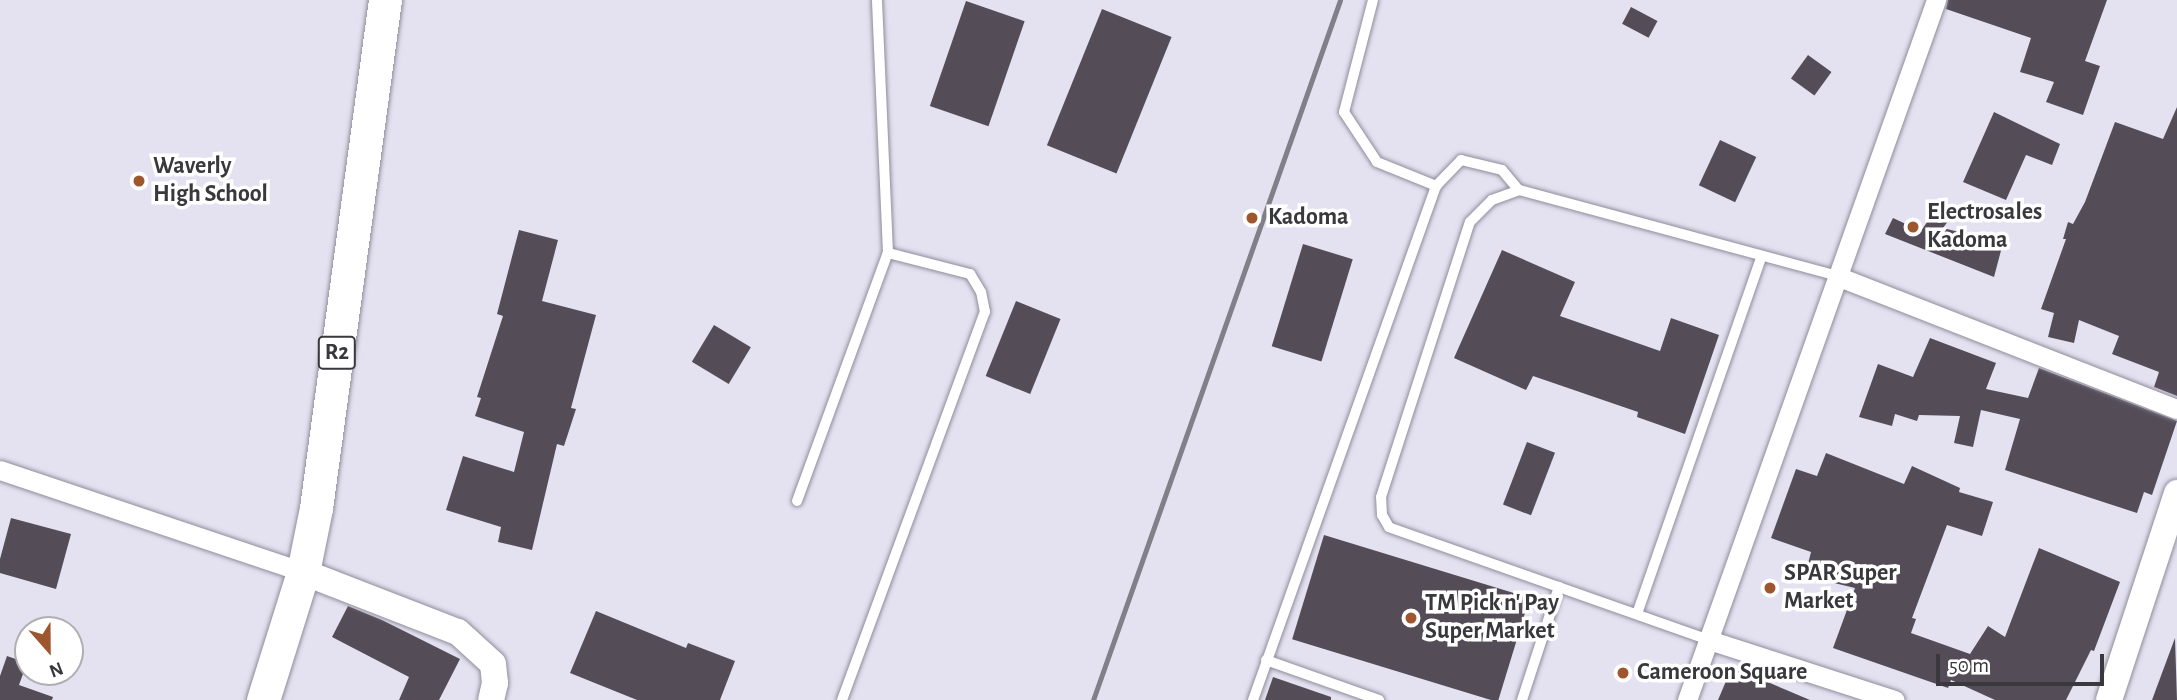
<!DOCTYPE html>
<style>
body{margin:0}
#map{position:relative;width:2177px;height:700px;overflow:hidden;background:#e4e2f1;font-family:"Alegreya Sans",sans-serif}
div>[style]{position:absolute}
.building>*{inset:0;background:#544d58;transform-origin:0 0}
.roads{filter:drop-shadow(0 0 2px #8f8d9b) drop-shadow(0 0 2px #8f8d9b)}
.lane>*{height:10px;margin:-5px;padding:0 5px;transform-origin:5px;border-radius:5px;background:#fff}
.street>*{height:19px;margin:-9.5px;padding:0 9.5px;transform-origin:9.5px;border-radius:9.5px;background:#fff}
.secondary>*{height:26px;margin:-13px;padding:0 13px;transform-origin:13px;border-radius:13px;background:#fff}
.highway>*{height:33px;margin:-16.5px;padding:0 16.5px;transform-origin:16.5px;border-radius:16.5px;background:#fff}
.rail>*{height:5px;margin:-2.5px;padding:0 2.5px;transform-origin:2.5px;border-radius:2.5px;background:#818089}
.dots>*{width:19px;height:19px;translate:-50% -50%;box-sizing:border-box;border:4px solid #fff;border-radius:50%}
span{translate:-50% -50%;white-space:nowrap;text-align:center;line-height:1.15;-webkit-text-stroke:7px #fff;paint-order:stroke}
.shield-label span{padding:2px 5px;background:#fff;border:2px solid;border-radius:5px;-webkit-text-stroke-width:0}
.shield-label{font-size:23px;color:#38383d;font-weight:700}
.poi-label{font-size:24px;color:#38383d;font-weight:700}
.left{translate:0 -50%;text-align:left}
.north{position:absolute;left:14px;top:616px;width:70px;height:70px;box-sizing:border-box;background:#fff;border:2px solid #afafb1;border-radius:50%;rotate:159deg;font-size:19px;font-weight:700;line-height:28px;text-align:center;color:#38383d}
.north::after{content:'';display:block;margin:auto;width:24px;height:32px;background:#9d562d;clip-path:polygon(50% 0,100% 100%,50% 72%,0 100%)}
.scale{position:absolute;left:1936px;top:654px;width:168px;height:32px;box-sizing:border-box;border:4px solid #38383d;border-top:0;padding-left:9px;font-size:21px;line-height:24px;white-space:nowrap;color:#38383d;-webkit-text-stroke:5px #fff;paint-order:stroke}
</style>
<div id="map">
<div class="building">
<div style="clip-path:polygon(1948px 0,2107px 0,2085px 61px,2100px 66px,2083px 115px,2046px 102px,2054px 82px,2020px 72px,2031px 38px,1946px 9px)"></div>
<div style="left:966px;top:1px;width:62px;height:111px;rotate:19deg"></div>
<div style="left:1631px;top:7px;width:30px;height:19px;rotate:28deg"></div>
<div style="left:1102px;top:9px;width:75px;height:147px;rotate:22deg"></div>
<div style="left:1808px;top:55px;width:29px;height:29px;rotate:36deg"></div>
<div style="clip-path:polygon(2177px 107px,2177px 396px,2154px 387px,2159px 372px,2112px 354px,2119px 336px,2079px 320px,2074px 343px,2048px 337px,2054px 313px,2041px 309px,2066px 239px,2063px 239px,2068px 222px,2073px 224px,2085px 202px,2115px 122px,2163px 139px)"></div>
<div style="clip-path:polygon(1994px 112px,2060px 144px,2052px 165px,2026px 155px,2006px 200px,1963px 182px)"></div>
<div style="left:1720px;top:140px;width:40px;height:50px;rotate:25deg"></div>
<div style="clip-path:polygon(1940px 203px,1954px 213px,1943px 228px,2003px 243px,1994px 277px,1885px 234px,1893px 218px,1921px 231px)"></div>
<div style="clip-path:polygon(519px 230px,558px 240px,542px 301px,596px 315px,571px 408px,576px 409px,564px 446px,557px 444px,532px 550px,498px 542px,501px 527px,446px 510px,463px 456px,514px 472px,524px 432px,475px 416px,481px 398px,477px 397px,503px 316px,497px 314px)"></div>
<div style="left:1303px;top:244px;width:52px;height:107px;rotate:17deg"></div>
<div style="clip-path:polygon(1502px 250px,1575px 282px,1560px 316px,1660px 351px,1671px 318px,1719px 335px,1685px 434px,1637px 417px,1638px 412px,1533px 376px,1526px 390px,1454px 358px)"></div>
<div style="left:1016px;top:301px;width:48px;height:81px;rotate:22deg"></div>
<div style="left:714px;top:325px;width:43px;height:43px;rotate:31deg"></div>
<div style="clip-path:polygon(1930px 338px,1996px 363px,1986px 389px,2028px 398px,2039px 368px,2177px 421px,2152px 495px,2144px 492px,2137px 513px,2005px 470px,2020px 419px,1981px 410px,1973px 447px,1954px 443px,1960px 416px,1919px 415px,1917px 421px,1895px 414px,1892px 426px,1859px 417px,1878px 364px,1913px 377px)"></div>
<div style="left:1527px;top:442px;width:30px;height:67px;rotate:21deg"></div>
<div style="clip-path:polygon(1826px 453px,1904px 484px,1912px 466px,1960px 488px,1959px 492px,1993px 502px,1982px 536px,1947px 525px,1912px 618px,1916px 619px,1911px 633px,1970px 654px,1988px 626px,2005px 637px,2039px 548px,2120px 582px,2094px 651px,2091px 650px,2066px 700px,1995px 700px,1951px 680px,1948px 688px,1833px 648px,1855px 588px,1805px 576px,1811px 552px,1771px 538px,1796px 469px,1817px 476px)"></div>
<div style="clip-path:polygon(11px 518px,71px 534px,56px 589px,0 573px,0 559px)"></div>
<div style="left:1324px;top:535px;width:215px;height:109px;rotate:17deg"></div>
<div style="clip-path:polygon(348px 606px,382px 620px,460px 659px,439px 700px,399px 700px,409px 677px,332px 637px)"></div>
<div style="clip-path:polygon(596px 611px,686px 648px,688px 643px,735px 661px,720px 700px,637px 700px,570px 673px)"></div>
<div style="clip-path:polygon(2175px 638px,2177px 700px,2152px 700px)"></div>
<div style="clip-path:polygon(7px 656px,27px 663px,19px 685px,53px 697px,52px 700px,0 700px,0 676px)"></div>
<div style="clip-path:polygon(1732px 667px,1810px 700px,1718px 700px)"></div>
<div style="clip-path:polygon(1273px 677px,1331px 697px,1331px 700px,1265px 700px)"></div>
</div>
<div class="roads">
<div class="lane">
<div style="left:1373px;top:0;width:116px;rotate:104.5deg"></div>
<div style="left:1344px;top:112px;width:60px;rotate:56.6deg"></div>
<div style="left:1377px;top:162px;width:64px;rotate:22.1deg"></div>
<div style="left:797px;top:501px;width:264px;rotate:-69.9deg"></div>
<div style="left:888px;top:253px;width:253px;rotate:-92.5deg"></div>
<div style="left:1637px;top:614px;width:379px;rotate:-70.8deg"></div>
<div style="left:1709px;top:640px;width:339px;rotate:-160.6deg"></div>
<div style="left:1389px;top:527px;width:14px;rotate:-120deg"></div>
<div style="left:1382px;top:515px;width:18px;rotate:-93deg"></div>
<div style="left:1381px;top:497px;width:289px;rotate:-72.1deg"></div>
<div style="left:1470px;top:222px;width:31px;rotate:-45deg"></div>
<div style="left:1492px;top:200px;width:29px;rotate:-20deg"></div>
<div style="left:1519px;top:190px;width:329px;rotate:15.1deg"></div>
<div style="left:1266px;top:660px;width:120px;rotate:19.5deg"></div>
<div style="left:842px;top:700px;width:414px;rotate:-69.8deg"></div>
<div style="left:985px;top:312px;width:20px;rotate:-101deg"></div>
<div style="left:981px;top:292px;width:21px;rotate:-121deg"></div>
<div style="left:970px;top:274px;width:85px;rotate:-165.6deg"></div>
<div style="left:1253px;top:700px;width:546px;rotate:-70.4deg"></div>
<div style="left:1436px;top:186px;width:36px;rotate:-46deg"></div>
<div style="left:1461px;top:160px;width:42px;rotate:13.7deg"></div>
<div style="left:1502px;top:170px;width:26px;rotate:50deg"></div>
<div style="left:1522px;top:700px;width:119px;rotate:-71.9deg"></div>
</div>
<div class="street">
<div style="left:1837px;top:276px;width:365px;rotate:21.4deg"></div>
<div style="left:0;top:470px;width:320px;rotate:18.6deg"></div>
<div style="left:1709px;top:640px;width:195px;rotate:17.9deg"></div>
<div style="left:1687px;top:700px;width:743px;rotate:-70.42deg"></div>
</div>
<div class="secondary">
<div style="left:303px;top:572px;width:166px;rotate:21.2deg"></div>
<div style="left:458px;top:632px;width:47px;rotate:42.4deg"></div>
<div style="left:493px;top:664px;width:19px;rotate:84deg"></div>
<div style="left:495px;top:683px;width:17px;rotate:103deg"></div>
<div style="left:2109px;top:700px;width:218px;rotate:-71.8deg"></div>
</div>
<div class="highway">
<div style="left:263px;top:700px;width:134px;rotate:-72.6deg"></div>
<div style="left:303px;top:572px;width:65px;rotate:-78.5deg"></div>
<div style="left:316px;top:508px;width:513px;rotate:-82.27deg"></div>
</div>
</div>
<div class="rail">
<div style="left:1093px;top:700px;width:742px;rotate:-70.56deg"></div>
</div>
<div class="dots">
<div style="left:139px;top:181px;background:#9d562d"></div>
<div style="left:1252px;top:218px;background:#9d562d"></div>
<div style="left:1913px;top:227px;background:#9d562d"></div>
<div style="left:1770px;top:588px;background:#9d562d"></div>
<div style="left:1411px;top:618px;background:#9d562d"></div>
<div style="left:1623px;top:673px;background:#9d562d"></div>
</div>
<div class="shield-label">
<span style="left:337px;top:353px">R2</span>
</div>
<div class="poi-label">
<span class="left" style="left:153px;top:181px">Waverly<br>High School</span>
<span class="left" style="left:1927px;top:227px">Electrosales<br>Kadoma</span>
<span class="left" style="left:1268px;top:218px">Kadoma</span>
<span class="left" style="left:1784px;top:588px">SPAR Super<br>Market</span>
<span class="left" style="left:1425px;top:618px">TM Pick n' Pay<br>Super Market</span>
<span class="left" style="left:1637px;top:673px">Cameroon Square</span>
</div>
<div class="north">N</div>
<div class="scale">50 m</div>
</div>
